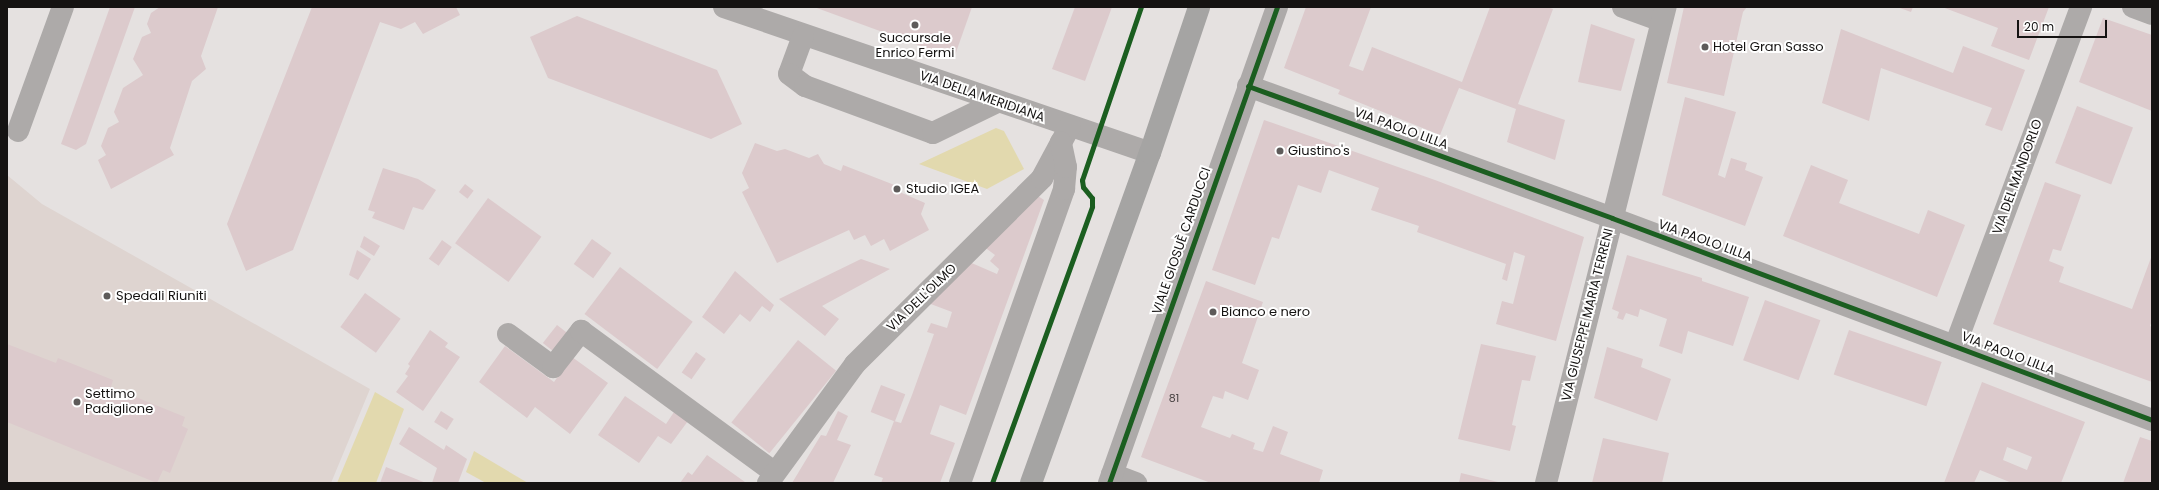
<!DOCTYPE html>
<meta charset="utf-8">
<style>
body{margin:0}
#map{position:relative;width:2159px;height:490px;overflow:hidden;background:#e5e1e0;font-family:Poppins,sans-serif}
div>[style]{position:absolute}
.built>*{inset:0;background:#ded4d0}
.green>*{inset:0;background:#e2d9ae}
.building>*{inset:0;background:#dccacc;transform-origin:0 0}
.minor>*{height:22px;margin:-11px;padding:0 11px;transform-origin:11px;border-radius:11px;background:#adaaa9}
.major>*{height:22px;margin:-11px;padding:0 11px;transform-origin:11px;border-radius:11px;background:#a5a4a3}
.cycleway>*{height:5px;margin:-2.5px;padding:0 2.5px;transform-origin:2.5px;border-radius:2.5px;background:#1b5e20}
.dots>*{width:11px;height:11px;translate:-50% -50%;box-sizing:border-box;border:2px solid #fff;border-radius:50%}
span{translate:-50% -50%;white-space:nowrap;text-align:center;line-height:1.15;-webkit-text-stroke:4px #fff;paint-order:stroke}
.number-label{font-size:11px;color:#484242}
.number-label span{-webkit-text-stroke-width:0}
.poi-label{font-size:13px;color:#151312}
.left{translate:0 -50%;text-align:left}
.street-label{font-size:13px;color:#151312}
.frame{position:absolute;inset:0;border:8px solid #151312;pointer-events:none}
.scale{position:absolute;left:2017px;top:20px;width:90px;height:18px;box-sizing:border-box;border:2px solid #151312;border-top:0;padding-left:5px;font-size:12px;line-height:14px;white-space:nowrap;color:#151312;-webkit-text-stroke:3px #fff;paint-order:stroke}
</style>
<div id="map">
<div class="built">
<div style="clip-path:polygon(7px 175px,42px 204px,370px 389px,331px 483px,7px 483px)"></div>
</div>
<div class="green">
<div style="clip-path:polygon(996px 128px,1004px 131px,1024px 169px,987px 189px,919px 164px)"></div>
<div style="clip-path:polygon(375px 392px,404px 409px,376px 483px,337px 483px)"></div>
<div style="clip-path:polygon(474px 451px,528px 483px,486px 483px,466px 472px)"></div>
</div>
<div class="building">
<div style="clip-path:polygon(110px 7px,135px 7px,86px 144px,76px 150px,61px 144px)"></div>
<div style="clip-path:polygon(160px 7px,218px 7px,201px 56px,206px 69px,192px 81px,170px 148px,174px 155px,111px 189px,98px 160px,106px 155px,101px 146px,108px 128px,119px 122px,114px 112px,123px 88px,143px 75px,133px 59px,142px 37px,151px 33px,147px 24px,151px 13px)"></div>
<div style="clip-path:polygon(312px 7px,456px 7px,460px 15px,423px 34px,415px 22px,401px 29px,380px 22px,293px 250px,246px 271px,227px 224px)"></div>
<div style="clip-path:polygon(814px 7px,972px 7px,954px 58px)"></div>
<div style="clip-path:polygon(1075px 7px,1112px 7px,1085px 81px,1052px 69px)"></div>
<div style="clip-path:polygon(1306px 7px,1371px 7px,1349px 66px,1363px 71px,1372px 47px,1462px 82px,1490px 7px,1546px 7px,1553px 9px,1518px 104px,1565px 120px,1555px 160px,1507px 142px,1516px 109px,1459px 88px,1440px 135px,1338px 94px,1340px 90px,1284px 68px)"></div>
<div style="clip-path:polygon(1684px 7px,1747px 7px,1743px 12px,1724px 96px,1667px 83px)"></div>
<div style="clip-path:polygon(1897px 7px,1913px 7px,1911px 12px)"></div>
<div style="clip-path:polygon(1942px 7px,2049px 7px,2029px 60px,1991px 46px,1998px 28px)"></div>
<div style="clip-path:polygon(577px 16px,717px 70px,742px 124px,711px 139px,548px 78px,530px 37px)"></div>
<div style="clip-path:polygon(2103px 18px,2152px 35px,2152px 111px,2079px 82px)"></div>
<div style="clip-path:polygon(1591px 24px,1635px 39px,1621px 91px,1578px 82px)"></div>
<div style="clip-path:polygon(1841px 29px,1953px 73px,1963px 46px,2025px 70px,2002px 131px,1985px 125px,1992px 108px,1881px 68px,1869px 121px,1822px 103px)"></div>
<div style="clip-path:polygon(1685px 97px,1736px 112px,1718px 175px,1725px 178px,1731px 158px,1747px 163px,1745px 170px,1763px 177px,1745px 226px,1662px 195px)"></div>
<div style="left:2077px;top:106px;width:60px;height:61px;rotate:21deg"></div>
<div style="clip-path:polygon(1264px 120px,1435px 180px,1584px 237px,1556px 341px,1496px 324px,1502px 301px,1513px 304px,1525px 256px,1514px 252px,1507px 281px,1502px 279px,1506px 264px,1417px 232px,1419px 226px,1371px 210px,1379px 188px,1329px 170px,1321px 193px,1298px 185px,1279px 239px,1272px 237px,1255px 285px,1212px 270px)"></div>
<div style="clip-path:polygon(755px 143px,777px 151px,785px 149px,809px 158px,818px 154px,824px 164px,841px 171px,843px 165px,897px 186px,895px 190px,925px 203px,921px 214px,929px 230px,890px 251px,884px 239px,871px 246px,865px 235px,854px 240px,849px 230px,777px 263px,742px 192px,749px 188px,742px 173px)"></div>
<div style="clip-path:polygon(1811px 165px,1848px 180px,1839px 203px,1919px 234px,1928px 210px,1965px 225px,1937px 297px,1783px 236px)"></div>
<div style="clip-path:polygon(383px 168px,418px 179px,436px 190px,423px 210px,413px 207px,404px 230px,372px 218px,375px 212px,368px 210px)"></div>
<div style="clip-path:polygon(2045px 182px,2081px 195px,2061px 251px,2053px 249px,2049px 261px,2064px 267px,2059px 282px,2132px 309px,2152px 255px,2152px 320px,2150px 326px,2152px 327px,2152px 382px,1993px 324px)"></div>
<div style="left:465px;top:184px;width:11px;height:10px;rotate:38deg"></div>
<div style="clip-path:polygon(1038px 196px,1044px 200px,966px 415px,940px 405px,930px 434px,955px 443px,940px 483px,881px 483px,883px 478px,874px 475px,894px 421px,901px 423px,912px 395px,934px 334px,927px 332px,931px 323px,947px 328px,952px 312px,928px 303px,967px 261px,997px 274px,999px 269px,990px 261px,995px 255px,983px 246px)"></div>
<div style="left:488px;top:198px;width:66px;height:56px;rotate:36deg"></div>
<div style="clip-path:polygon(364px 236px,380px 246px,374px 256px,360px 247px)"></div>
<div style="left:592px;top:239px;width:24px;height:31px;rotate:36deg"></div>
<div style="left:442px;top:240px;width:12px;height:23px;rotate:35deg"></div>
<div style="clip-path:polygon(357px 250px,371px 259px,358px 280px,349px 275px)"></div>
<div style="clip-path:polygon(1627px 255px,1702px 278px,1702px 281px,1749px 297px,1733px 346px,1688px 331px,1682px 354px,1659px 346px,1667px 319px,1640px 309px,1638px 317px,1626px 313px,1623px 320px,1617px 318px,1619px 312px,1612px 309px)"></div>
<div style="clip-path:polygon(861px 259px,890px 269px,822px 306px,839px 319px,825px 336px,779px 299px)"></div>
<div style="left:620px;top:267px;width:91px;height:59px;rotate:37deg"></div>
<div style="clip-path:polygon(735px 271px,774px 305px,770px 312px,762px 306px,750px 322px,740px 314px,724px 334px,702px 317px)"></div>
<div style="clip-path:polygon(1206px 281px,1263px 302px,1242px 363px,1259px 370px,1248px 400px,1225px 391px,1223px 399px,1213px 396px,1201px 427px,1230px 438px,1232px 434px,1255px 443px,1253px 449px,1263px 452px,1273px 426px,1288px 432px,1280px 454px,1323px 470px,1319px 483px,1211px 483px,1141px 457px)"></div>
<div style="left:365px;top:293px;width:44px;height:42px;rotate:36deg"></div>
<div style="left:1765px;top:300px;width:59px;height:64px;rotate:20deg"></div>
<div style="left:557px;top:325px;width:16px;height:23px;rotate:38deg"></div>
<div style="clip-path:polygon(430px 330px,448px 343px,445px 347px,460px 357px,423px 411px,396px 392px,408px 376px,405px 374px,410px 366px,408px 364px)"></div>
<div style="left:1849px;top:330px;width:98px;height:47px;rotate:19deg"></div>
<div style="left:798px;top:340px;width:49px;height:106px;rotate:39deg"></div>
<div style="clip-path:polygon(7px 344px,56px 363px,58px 358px,113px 380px,111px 387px,185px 417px,182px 426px,188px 429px,170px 473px,163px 470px,157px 483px,7px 422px)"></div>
<div style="clip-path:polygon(1481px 344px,1536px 356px,1530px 381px,1522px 380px,1512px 425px,1516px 426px,1510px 451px,1458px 439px)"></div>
<div style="clip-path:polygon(505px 346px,554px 382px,572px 357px,608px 383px,570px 434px,535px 407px,527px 418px,479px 382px)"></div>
<div style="clip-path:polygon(1607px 347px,1643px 359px,1641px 367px,1671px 379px,1657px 421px,1594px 398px)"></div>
<div style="left:696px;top:352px;width:12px;height:25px;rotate:35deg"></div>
<div style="clip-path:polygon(evenodd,1982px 382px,2085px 422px,2061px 483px,2012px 483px,1980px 470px,1974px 483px,1944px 483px,1982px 382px,2007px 447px,2032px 457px,2027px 470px,2003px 460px,2007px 447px)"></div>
<div style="left:881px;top:385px;width:26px;height:29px;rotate:21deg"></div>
<div style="clip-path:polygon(625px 396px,666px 424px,674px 412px,688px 421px,671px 444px,658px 436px,639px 463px,598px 435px)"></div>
<div style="left:441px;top:411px;width:15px;height:13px;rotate:32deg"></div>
<div style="clip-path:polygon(838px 411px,848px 416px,837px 440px,851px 445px,833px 483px,792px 483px,821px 435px,826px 436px)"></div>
<div style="clip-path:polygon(409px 427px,444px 450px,446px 445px,467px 459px,458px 483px,432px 483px,437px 468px,399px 444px)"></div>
<div style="clip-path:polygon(2140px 437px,2152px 441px,2152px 483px,2123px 483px)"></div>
<div style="clip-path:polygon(1603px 438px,1669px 453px,1662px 483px,1592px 483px)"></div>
<div style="clip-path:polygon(707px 455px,745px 482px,745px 483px,680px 483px,688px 472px,692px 475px)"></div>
<div style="clip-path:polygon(386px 467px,426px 483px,380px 483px)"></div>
<div style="clip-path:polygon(1461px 473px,1498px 482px,1498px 483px,1459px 483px)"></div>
</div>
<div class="minor">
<div style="left:724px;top:7px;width:450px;rotate:18.9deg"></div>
<div style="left:1623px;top:7px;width:41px;rotate:19.7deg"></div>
<div style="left:2133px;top:7px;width:20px;rotate:20deg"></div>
<div style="left:803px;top:36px;width:40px;rotate:110.2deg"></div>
<div style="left:789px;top:74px;width:20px;rotate:37deg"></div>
<div style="left:805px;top:86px;width:136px;rotate:20.2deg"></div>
<div style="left:933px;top:133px;width:71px;rotate:-25.8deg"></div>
<div style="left:1248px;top:86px;width:387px;rotate:19.9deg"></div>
<div style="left:1612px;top:218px;width:577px;rotate:20.51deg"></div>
<div style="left:18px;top:131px;width:132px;rotate:-70.1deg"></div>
<div style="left:508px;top:334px;width:56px;rotate:36.3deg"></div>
<div style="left:553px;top:367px;width:46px;rotate:-52.1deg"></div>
<div style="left:581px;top:331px;width:240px;rotate:36.2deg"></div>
<div style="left:1955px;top:346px;width:362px;rotate:-69.6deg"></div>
<div style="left:1112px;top:474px;width:26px;rotate:21deg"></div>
<div style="left:768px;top:483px;width:147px;rotate:-53.8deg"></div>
<div style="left:855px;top:364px;width:264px;rotate:-44.8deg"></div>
<div style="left:1042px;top:178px;width:59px;rotate:-61.7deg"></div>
<div style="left:960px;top:483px;width:312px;rotate:-70.5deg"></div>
<div style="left:1064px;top:189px;width:22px;rotate:-85deg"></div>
<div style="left:1066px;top:167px;width:25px;rotate:-102deg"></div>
<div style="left:1109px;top:483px;width:505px;rotate:-70.56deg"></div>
<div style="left:1546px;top:483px;width:491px;rotate:-75.9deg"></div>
</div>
<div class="major">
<div style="left:1031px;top:483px;width:351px;rotate:-70.2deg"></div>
<div style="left:1150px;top:153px;width:154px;rotate:-71.4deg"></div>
</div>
<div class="cycleway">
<div style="left:1248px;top:86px;width:387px;rotate:19.9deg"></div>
<div style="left:1612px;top:218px;width:577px;rotate:20.51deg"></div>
<div style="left:992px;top:483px;width:294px;rotate:-70.1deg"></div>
<div style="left:1092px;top:206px;width:8px;rotate:-90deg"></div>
<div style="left:1092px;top:198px;width:14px;rotate:-129deg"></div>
<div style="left:1083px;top:187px;width:7px;rotate:-98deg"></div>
<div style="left:1082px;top:180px;width:183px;rotate:-71.2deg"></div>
<div style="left:1109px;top:483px;width:505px;rotate:-70.56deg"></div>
</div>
<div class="dots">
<div style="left:915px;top:25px;background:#5e5b5a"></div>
<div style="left:1705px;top:47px;background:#5e5b5a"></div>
<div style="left:1280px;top:151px;background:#5e5b5a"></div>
<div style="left:897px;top:189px;background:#5e5b5a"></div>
<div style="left:107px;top:296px;background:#5e5b5a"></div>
<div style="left:1213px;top:312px;background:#5e5b5a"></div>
<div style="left:77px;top:402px;background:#5e5b5a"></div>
</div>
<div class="number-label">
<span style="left:1174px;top:398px">81</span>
</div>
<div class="poi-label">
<span style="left:915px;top:46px">Succursale<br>Enrico Fermi</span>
<span class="left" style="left:1713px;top:47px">Hotel Gran Sasso</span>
<span class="left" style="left:1288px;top:151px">Giustino's</span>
<span class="left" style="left:906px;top:189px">Studio IGEA</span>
<span class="left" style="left:116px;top:296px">Spedali Riuniti</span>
<span class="left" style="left:1221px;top:312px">Bianco e nero</span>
<span class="left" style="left:85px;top:402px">Settimo<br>Padiglione</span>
</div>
<div class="street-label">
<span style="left:982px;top:97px;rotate:19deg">VIA DELLA MERIDIANA</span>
<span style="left:1401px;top:129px;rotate:20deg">VIA PAOLO LILLA</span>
<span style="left:2018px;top:177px;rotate:-70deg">VIA DEL MANDORLO</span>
<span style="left:1182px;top:241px;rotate:-71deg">VIALE GIOSUÈ CARDUCCI</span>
<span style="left:1705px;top:241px;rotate:20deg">VIA PAOLO LILLA</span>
<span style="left:922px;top:298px;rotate:-44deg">VIA DELL'OLMO</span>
<span style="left:1588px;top:315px;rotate:-76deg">VIA GIUSEPPE MARIA TERRENI</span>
<span style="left:2008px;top:354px;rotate:21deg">VIA PAOLO LILLA</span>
</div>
<div class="frame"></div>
<div class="scale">20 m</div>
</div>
